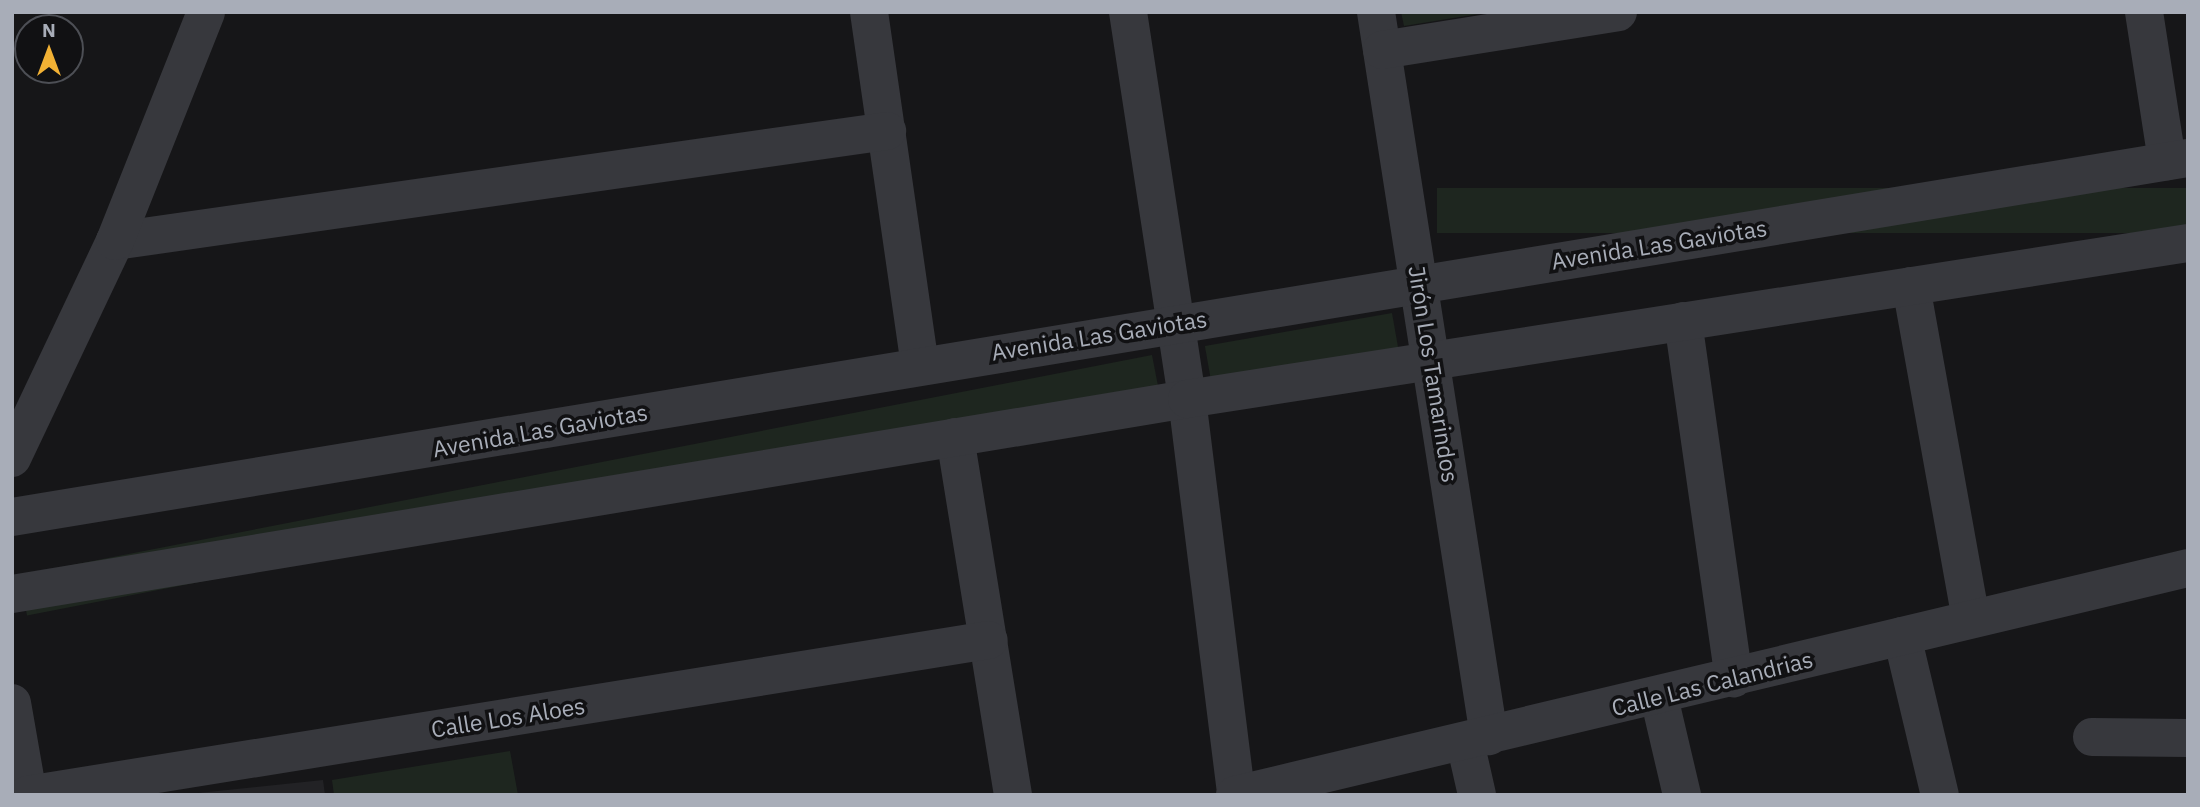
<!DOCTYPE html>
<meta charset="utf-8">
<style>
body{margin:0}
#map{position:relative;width:2200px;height:807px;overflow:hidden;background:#161618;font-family:"IBM Plex Sans",sans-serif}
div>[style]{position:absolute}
.built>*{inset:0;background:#222225}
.green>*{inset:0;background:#1e261f;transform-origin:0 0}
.minor>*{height:38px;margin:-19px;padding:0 19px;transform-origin:19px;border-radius:19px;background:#37383d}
span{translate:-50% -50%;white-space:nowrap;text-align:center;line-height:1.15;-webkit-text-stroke:7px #111113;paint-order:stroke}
.street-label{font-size:23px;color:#a8adb8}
.frame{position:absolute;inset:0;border:14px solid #a8adb8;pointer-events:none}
.north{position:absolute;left:14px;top:14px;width:70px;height:70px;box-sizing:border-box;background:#111113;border:2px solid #4d4f55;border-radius:50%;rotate:0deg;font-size:19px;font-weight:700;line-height:28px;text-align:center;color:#a8adb8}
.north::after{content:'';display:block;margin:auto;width:24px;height:32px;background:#f2b134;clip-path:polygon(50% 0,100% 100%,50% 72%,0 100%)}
</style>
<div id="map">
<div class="built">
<div style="clip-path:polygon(323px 780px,325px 795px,179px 795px)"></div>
</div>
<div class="green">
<div style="clip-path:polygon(1401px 12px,1490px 12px,1404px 26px)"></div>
<div style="left:2188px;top:188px;width:45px;height:751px;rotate:90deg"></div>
<div style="left:1392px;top:313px;width:42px;height:190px;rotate:80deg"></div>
<div style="left:1152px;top:355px;width:41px;height:1154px;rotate:79deg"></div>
<div style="clip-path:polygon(510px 751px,518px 795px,334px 795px,332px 780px)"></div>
</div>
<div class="minor">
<div style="left:869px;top:12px;width:356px;rotate:81.8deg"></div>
<div style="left:1128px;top:12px;width:391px;rotate:81.3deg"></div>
<div style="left:1187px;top:399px;width:399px;rotate:82.9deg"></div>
<div style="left:1376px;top:12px;width:733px;rotate:81.13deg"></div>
<div style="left:2144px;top:12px;width:151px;rotate:81.2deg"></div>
<div style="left:1382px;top:50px;width:239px;rotate:-9.1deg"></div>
<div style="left:115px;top:241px;width:780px;rotate:-8.11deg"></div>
<div style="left:1911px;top:286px;width:338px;rotate:79.8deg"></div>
<div style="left:1683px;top:321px;width:361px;rotate:81.9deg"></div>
<div style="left:955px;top:437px;width:363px;rotate:80.8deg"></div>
<div style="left:12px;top:458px;width:240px;rotate:-64.6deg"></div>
<div style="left:115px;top:241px;width:246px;rotate:-68.3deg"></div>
<div style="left:12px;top:517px;width:2205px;rotate:-9.37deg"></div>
<div style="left:12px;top:594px;width:1191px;rotate:-9.42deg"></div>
<div style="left:1187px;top:399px;width:1013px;rotate:-8.86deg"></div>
<div style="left:1902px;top:636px;width:163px;rotate:76.6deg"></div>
<div style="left:1659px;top:697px;width:101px;rotate:76.8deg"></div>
<div style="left:12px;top:703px;width:93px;rotate:80.1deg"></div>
<div style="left:2092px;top:737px;width:96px;rotate:0.6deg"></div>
<div style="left:1465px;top:742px;width:54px;rotate:77.2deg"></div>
<div style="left:27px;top:795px;width:974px;rotate:-9.15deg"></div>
<div style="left:1235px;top:795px;width:980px;rotate:-13.4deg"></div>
</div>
<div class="street-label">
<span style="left:1659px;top:244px;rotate:-9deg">Avenida Las Gaviotas</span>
<span style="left:1099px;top:335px;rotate:-9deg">Avenida Las Gaviotas</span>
<span style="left:1434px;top:374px;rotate:81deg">Jirón Los Tamarindos</span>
<span style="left:540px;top:430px;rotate:-10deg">Avenida Las Gaviotas</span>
<span style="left:1712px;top:683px;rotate:-14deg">Calle Las Calandrias</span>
<span style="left:508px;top:717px;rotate:-9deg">Calle Los Aloes</span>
</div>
<div class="frame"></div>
<div class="north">N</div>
</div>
